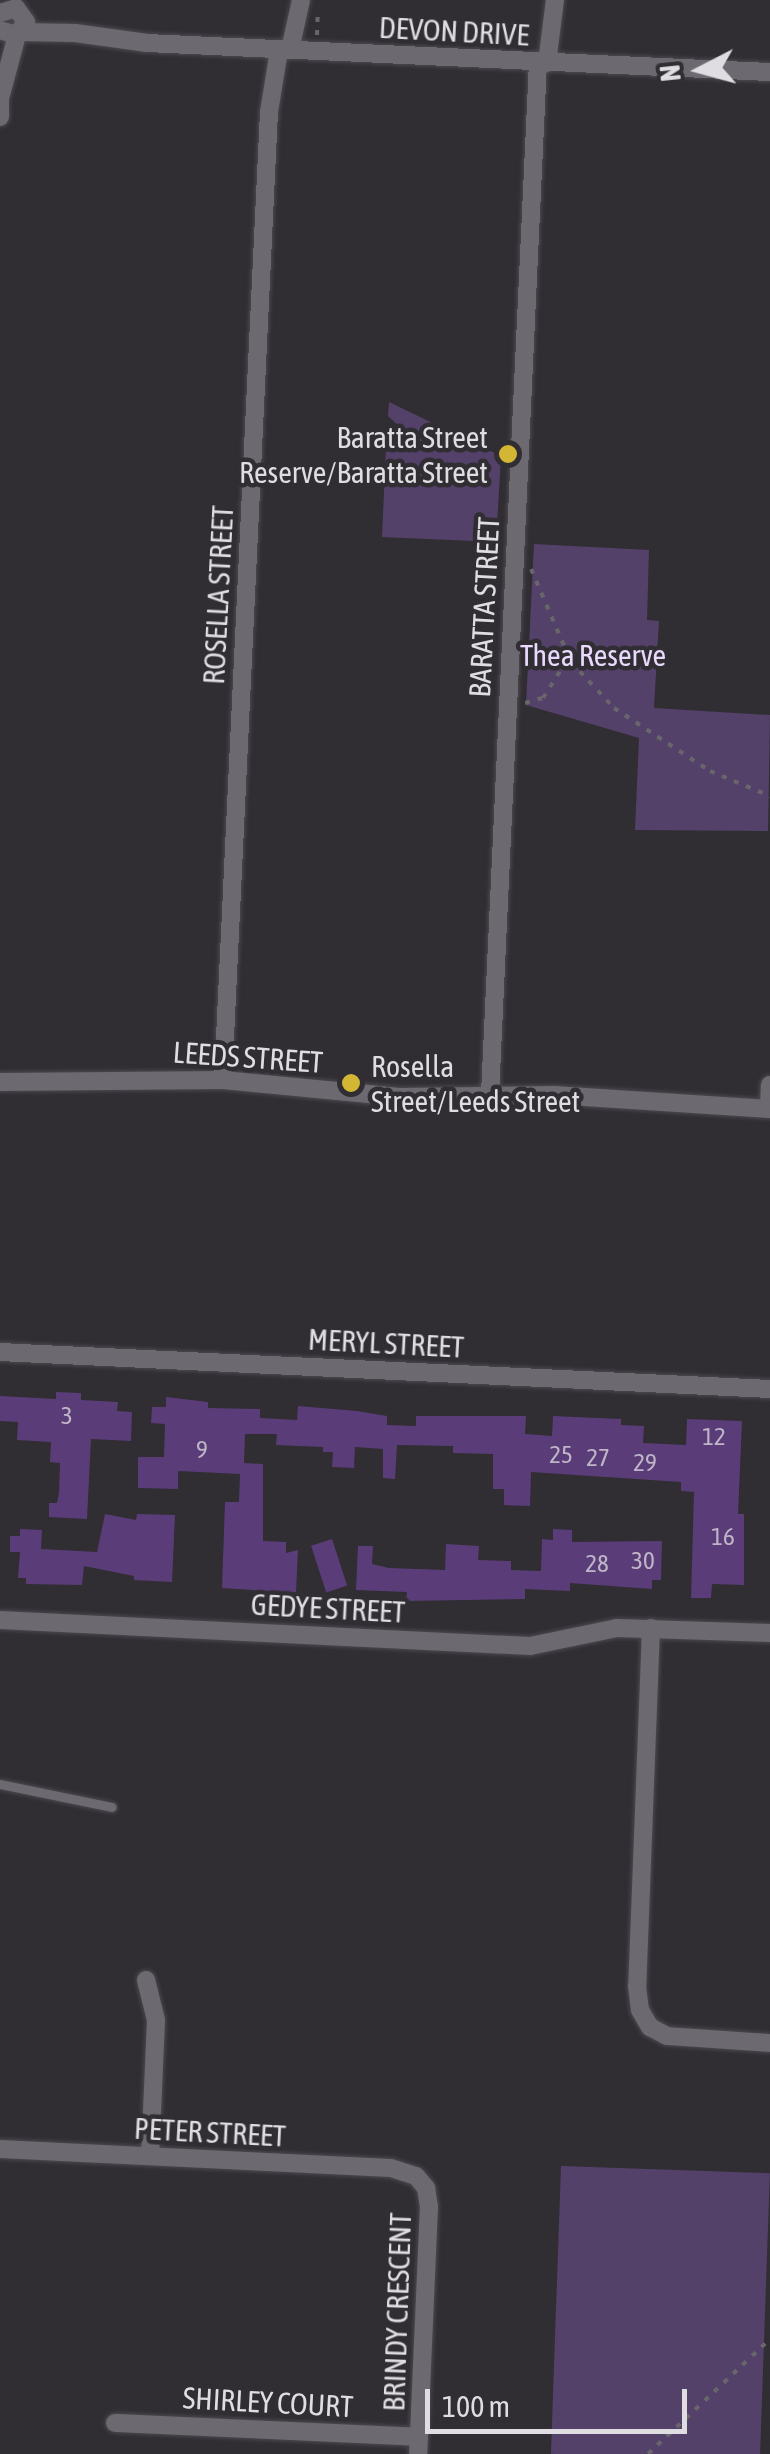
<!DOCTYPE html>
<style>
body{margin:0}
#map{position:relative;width:770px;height:2454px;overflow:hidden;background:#302d33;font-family:"Asap Condensed",sans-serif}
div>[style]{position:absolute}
.green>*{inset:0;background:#544169;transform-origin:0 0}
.building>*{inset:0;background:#5a3d78;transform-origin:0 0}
.path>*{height:4px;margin-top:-2px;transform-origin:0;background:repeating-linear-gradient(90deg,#69666b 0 5px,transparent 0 13px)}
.roads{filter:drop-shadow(0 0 2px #4c494e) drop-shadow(0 0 2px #4c494e)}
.lane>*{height:9px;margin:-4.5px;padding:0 4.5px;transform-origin:4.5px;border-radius:4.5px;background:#6c6970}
.street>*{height:18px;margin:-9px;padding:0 9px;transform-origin:9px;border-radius:9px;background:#6c6970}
.dots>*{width:28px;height:28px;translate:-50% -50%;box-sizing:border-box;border:5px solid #302d33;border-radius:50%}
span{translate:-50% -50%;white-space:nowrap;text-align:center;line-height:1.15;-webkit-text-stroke:9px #302d33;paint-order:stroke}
.number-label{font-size:25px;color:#beb5c7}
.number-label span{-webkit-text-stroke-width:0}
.street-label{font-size:30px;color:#dfdde1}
.poi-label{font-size:30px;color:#dfdde1}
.right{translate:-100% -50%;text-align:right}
.left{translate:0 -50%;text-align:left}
.park-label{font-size:30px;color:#e9d9fd}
.north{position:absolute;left:650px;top:20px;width:100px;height:100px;-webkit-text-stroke:8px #302d33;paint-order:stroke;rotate:264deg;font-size:28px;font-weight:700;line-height:40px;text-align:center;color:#dfdde1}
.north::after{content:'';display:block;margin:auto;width:35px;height:45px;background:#dfdde1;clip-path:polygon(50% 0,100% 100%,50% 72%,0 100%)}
.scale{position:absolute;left:425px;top:2389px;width:262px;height:45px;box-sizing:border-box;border:5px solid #dfdde1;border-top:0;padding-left:12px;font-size:30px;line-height:35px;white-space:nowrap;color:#dfdde1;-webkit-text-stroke:8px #302d33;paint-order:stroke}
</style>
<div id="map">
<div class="green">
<div style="clip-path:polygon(389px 402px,501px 456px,496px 542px,382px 537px,386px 446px,398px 442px,401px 428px,388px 416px)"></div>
<div style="clip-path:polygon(534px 544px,649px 550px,647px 620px,659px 621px,654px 708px,770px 715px,768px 831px,635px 830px,639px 738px,526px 705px)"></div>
<div style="left:561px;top:2166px;width:209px;height:288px;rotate:2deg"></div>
</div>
<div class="building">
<div style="clip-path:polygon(56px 1392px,81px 1393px,81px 1400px,118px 1402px,117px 1411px,132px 1412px,131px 1441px,91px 1439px,87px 1519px,49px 1517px,49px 1503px,57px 1503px,59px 1493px,60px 1463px,50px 1462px,51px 1442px,17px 1440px,18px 1422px,0 1421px,0 1396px,56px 1399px)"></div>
<div style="clip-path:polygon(166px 1397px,208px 1402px,208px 1408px,260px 1409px,260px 1418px,297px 1420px,298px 1406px,357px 1411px,387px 1416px,387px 1425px,416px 1426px,416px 1416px,526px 1416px,525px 1434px,552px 1436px,553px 1416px,621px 1419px,621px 1425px,644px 1426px,643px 1443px,686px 1445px,687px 1419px,742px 1421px,738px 1514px,744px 1514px,744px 1585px,712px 1584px,711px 1598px,691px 1598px,694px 1492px,681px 1491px,681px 1482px,531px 1472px,530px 1506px,504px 1505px,504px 1489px,493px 1489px,493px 1454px,453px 1453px,453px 1446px,397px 1445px,395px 1479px,383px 1478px,383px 1449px,355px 1447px,354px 1468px,332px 1467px,333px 1452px,323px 1452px,323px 1447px,276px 1445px,277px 1434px,245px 1434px,244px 1463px,263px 1464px,263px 1541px,286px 1542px,286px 1553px,298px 1550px,296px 1593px,222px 1588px,225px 1502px,239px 1502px,240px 1474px,178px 1471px,178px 1489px,138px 1488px,138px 1457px,164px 1457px,165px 1424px,151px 1423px,152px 1407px,166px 1407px)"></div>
<div style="clip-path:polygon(105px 1514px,136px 1520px,137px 1514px,175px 1515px,172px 1582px,134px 1580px,134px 1576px,84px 1566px,82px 1585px,26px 1584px,26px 1578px,18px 1578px,20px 1552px,10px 1552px,10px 1536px,20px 1536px,20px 1529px,42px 1530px,41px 1549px,97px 1552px)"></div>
<div style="clip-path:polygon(553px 1529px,572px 1530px,572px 1542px,662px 1541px,661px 1580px,652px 1580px,652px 1589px,570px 1583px,570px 1591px,525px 1589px,525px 1599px,406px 1601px,407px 1592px,356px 1590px,358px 1546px,373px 1546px,372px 1564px,389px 1568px,445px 1570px,446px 1544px,479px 1546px,478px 1560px,511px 1561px,511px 1570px,541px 1571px,542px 1539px,553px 1540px)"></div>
<div style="left:332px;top:1539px;width:49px;height:22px;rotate:72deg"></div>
</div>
<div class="path">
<div style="left:317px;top:35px;width:26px;rotate:-88deg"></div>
<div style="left:531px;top:569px;width:101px;rotate:66.7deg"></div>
<div style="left:571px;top:662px;width:63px;rotate:46.9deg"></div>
<div style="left:614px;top:708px;width:115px;rotate:33.3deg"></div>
<div style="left:710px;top:771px;width:65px;rotate:22.6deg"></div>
<div style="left:525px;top:703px;width:19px;rotate:-16deg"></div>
<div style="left:543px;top:698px;width:49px;rotate:-57.6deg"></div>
<div style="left:648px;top:2454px;width:168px;rotate:-43.3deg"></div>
</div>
<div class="roads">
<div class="lane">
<div style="left:0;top:1784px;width:114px;rotate:11.6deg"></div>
</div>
<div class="street">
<div style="left:0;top:13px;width:17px;rotate:-17deg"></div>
<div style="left:16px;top:8px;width:17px;rotate:54deg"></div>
<div style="left:26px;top:22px;width:16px;rotate:125deg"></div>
<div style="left:17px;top:35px;width:18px;rotate:-164deg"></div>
<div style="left:21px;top:32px;width:54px;rotate:1.1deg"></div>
<div style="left:75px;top:33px;width:73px;rotate:7.9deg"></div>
<div style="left:147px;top:43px;width:624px;rotate:2.67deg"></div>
<div style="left:290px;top:50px;width:51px;rotate:-77.6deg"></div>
<div style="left:547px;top:63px;width:64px;rotate:-82.8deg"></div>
<div style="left:0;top:83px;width:34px;rotate:90deg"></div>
<div style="left:1px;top:95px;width:62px;rotate:-75.1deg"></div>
<div style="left:223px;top:1080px;width:969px;rotate:-87.28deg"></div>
<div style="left:269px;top:112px;width:63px;rotate:-80.8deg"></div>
<div style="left:0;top:1082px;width:223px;rotate:-0.5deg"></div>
<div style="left:223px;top:1080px;width:177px;rotate:5.5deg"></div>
<div style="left:399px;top:1097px;width:155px;rotate:-0.7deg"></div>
<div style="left:554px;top:1095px;width:216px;rotate:3.7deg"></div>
<div style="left:490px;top:1095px;width:1034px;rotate:-87.34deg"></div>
<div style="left:769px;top:1109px;width:24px;rotate:-88deg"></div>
<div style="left:0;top:1352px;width:771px;rotate:2.75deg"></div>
<div style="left:0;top:1620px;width:531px;rotate:2.81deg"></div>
<div style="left:530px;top:1646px;width:89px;rotate:-11.7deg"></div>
<div style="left:617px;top:1628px;width:153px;rotate:1.9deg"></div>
<div style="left:651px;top:1628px;width:358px;rotate:92.2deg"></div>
<div style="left:637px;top:1986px;width:24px;rotate:83deg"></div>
<div style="left:640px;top:2010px;width:20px;rotate:60deg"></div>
<div style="left:650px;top:2027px;width:19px;rotate:28deg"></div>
<div style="left:667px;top:2036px;width:103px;rotate:3.9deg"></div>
<div style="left:146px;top:1980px;width:41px;rotate:76deg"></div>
<div style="left:156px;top:2020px;width:136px;rotate:92.5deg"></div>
<div style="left:0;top:2149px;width:391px;rotate:2.8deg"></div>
<div style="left:391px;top:2168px;width:26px;rotate:18deg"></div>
<div style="left:416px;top:2176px;width:16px;rotate:50deg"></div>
<div style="left:426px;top:2188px;width:18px;rotate:81deg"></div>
<div style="left:429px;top:2206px;width:248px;rotate:92.5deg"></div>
<div style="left:115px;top:2423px;width:304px;rotate:2.6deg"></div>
</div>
</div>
<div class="dots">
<div style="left:508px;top:454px;background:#d4b635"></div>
<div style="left:351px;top:1083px;background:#d4b635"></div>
</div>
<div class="number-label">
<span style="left:67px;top:1415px">3</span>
<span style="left:714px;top:1436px">12</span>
<span style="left:202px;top:1449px">9</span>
<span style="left:561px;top:1454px">25</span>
<span style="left:598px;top:1457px">27</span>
<span style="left:645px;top:1462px">29</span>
<span style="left:723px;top:1536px">16</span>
<span style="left:643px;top:1560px">30</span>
<span style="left:597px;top:1563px">28</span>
</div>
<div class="street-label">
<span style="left:454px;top:31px;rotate:3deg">DEVON DRIVE</span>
<span style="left:218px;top:595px;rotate:-87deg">ROSELLA STREET</span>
<span style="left:484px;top:607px;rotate:-87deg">BARATTA STREET</span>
<span style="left:248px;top:1057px;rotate:4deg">LEEDS STREET</span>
<span style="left:386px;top:1343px;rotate:3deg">MERYL STREET</span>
<span style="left:328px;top:1608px;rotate:3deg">GEDYE STREET</span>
<span style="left:210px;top:2132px;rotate:3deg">PETER STREET</span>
<span style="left:397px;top:2312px;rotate:-88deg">BRINDY CRESCENT</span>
<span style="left:268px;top:2402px;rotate:3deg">SHIRLEY COURT</span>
</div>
<div class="poi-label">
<span class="right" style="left:488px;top:454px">Baratta Street<br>Reserve/Baratta Street</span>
<span class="left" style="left:371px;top:1083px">Rosella<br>Street/Leeds Street</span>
</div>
<div class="park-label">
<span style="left:593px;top:655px">Thea Reserve</span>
</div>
<div class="north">N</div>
<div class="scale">100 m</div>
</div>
